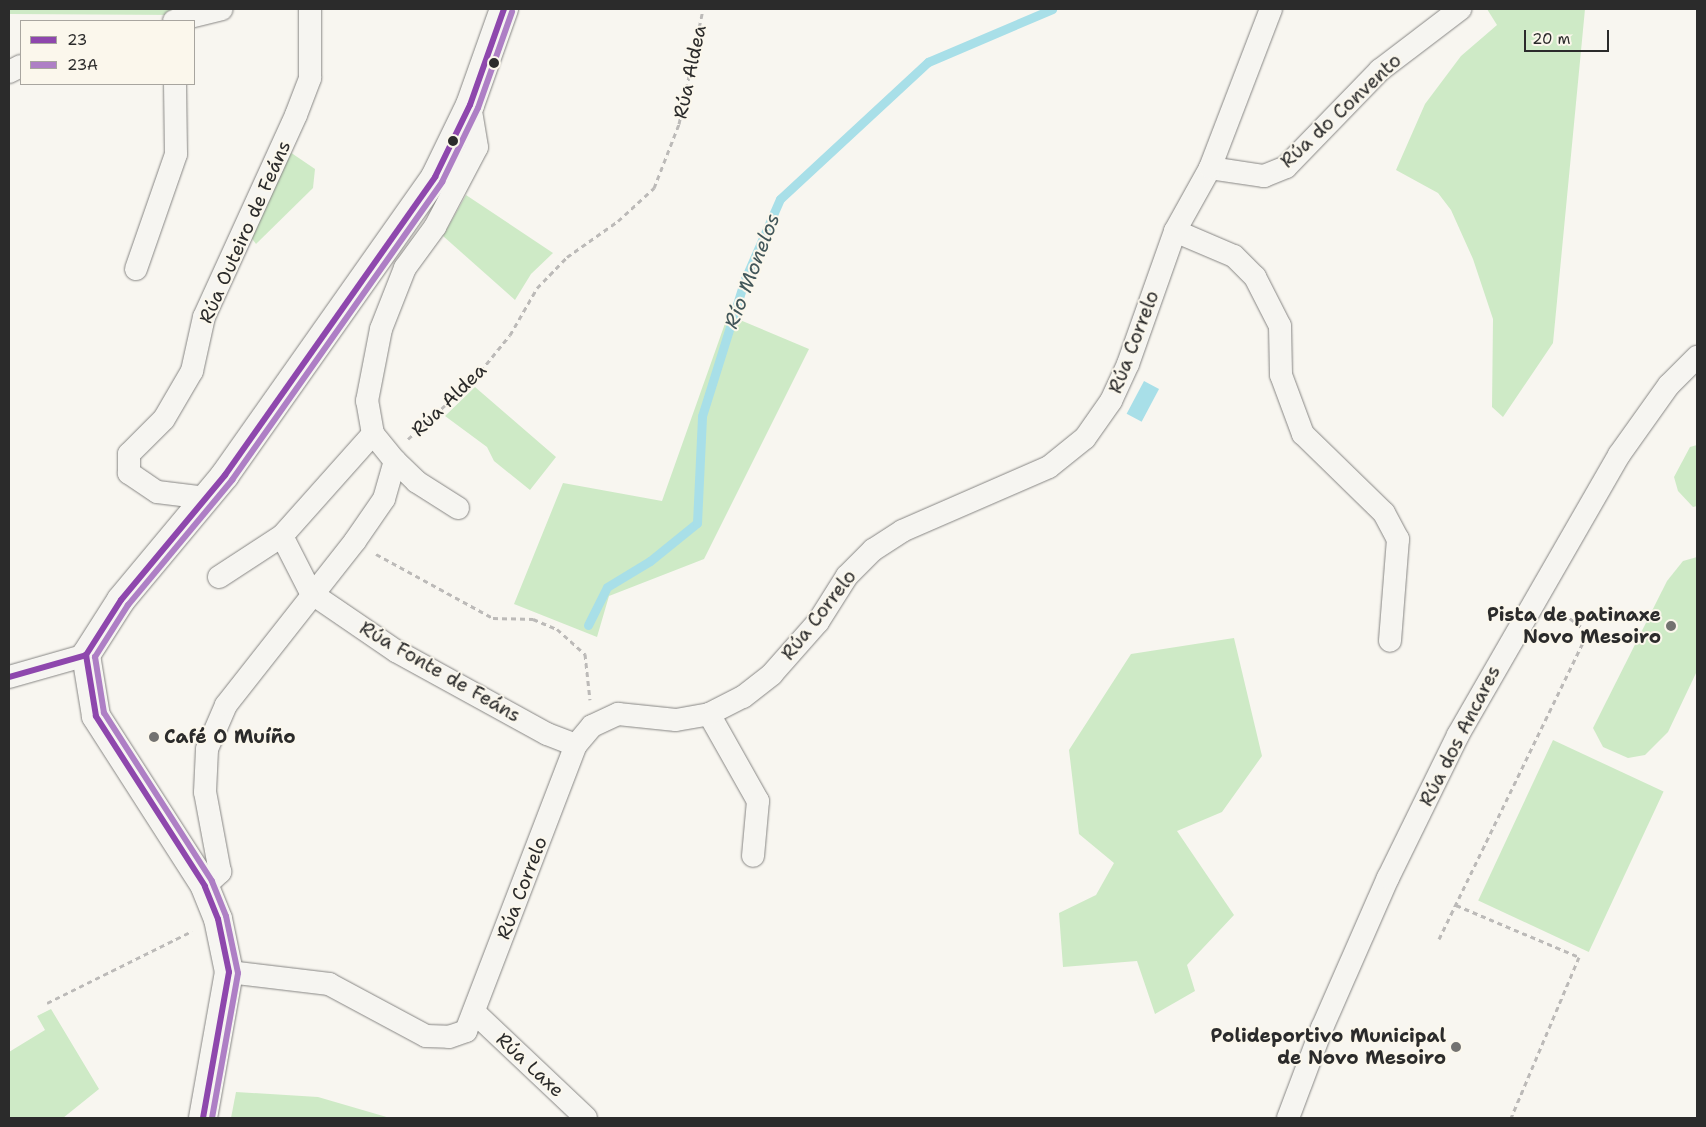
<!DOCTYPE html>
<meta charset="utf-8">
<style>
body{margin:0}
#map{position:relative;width:1706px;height:1127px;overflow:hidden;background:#f8f6f0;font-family:"Shantell Sans",sans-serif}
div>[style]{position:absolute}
.green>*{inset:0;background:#ceeac6;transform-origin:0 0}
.water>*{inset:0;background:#a8dfe8;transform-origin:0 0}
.stream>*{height:9px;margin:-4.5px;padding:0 4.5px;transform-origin:4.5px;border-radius:4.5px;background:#a8dfe8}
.path>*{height:3px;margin-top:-1.5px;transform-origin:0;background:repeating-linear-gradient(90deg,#bcbab8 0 5px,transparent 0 9px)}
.roads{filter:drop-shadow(0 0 1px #878684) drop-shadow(0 0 1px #878684)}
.minor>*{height:22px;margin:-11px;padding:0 11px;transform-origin:11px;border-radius:11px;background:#f6f5f1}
.tertiary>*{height:28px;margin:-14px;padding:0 14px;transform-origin:14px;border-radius:14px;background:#f6f5f1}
.bus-1>*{height:6px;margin:-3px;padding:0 3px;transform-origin:3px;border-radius:3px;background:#8e47ad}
.bus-2>*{height:6px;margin:-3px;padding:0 3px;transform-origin:3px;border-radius:3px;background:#ae7fc5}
.dots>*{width:14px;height:14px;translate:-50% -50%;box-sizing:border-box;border:2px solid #fbf7ec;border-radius:50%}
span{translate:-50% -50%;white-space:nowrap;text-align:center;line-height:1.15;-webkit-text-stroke:4px #fbf7ec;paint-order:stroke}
.street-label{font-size:19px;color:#2b2b2b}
.poi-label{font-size:19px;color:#2b2b2b;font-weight:700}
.right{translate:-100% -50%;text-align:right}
.left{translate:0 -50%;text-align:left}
.water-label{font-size:20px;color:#425659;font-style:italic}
.frame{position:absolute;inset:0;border:10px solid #2b2b2b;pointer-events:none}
.legend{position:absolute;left:20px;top:20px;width:175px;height:65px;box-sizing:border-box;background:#fbf7ec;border:1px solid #a8a59f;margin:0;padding:6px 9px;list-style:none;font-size:15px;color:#2b2b2b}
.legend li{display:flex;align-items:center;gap:10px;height:25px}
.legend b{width:25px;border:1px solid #a8a59f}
.scale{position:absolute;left:1524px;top:30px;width:85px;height:22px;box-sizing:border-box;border:2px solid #2b2b2b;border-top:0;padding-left:6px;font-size:15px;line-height:18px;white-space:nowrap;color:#2b2b2b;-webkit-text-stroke:4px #fbf7ec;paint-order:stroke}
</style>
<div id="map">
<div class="green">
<div style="clip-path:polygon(9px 9px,181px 9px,180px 15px,9px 14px)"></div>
<div style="clip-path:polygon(1487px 9px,1585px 9px,1553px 343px,1503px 417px,1492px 407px,1493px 319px,1473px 259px,1451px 210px,1438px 193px,1396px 170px,1425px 104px,1461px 56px,1497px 25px)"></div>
<div style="clip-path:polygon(287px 150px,315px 169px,313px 188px,256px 244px,250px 236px)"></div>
<div style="clip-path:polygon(466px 195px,553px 253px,531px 274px,515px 300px,443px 236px)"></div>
<div style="clip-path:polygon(728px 315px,809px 349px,704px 559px,609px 596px,597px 637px,514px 604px,563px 483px,662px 501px)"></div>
<div style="clip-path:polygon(475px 387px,556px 457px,530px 490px,494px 461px,487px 447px,445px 416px)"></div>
<div style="clip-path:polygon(1697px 445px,1697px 506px,1693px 507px,1678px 491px,1674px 477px,1690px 447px)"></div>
<div style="clip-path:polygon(1697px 557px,1697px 671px,1668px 732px,1645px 755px,1628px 758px,1603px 747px,1593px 728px,1667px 581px,1683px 561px)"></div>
<div style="clip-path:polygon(1234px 638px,1262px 756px,1222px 812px,1177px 831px,1234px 915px,1187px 965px,1195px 991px,1155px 1014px,1137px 961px,1063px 967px,1059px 913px,1096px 895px,1114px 863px,1079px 834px,1069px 750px,1131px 654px)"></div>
<div style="left:1553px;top:740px;width:122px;height:177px;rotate:25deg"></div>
<div style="clip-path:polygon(51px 1009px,99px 1089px,63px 1118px,9px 1118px,9px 1052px,45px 1030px,37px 1016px)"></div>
<div style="clip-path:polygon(236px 1092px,318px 1097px,390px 1118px,231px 1118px)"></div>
</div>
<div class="water">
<div style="left:1144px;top:381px;width:17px;height:37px;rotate:28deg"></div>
</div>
<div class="stream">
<div style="left:588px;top:625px;width:42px;rotate:-63.4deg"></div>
<div style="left:607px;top:587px;width:50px;rotate:-31.2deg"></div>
<div style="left:650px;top:561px;width:60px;rotate:-39deg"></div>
<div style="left:697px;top:523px;width:107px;rotate:-87.3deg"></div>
<div style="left:702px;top:416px;width:144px;rotate:-72.6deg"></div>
<div style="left:745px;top:279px;width:87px;rotate:-66.4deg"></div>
<div style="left:780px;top:199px;width:202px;rotate:-42.8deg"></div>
<div style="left:928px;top:62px;width:135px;rotate:-23.1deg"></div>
</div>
<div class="path">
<div style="left:408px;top:439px;width:91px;rotate:-42.3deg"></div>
<div style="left:475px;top:378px;width:55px;rotate:-50.9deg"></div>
<div style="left:510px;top:335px;width:54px;rotate:-60.1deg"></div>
<div style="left:537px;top:288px;width:43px;rotate:-45.9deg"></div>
<div style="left:567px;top:257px;width:62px;rotate:-35.2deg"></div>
<div style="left:618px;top:221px;width:49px;rotate:-42.5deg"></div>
<div style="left:654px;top:188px;width:69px;rotate:-68.7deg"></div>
<div style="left:679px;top:124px;width:117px;rotate:-78.2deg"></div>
<div style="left:376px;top:554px;width:133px;rotate:28.7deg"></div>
<div style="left:493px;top:618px;width:40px;rotate:1.4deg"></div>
<div style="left:533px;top:619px;width:26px;rotate:23deg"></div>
<div style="left:557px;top:629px;width:38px;rotate:42deg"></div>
<div style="left:585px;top:654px;width:46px;rotate:83.8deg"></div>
<div style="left:1456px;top:905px;width:134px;rotate:22.9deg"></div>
<div style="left:1579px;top:957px;width:175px;rotate:112.9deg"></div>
<div style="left:1439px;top:939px;width:341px;rotate:-64.1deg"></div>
<div style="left:1588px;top:632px;width:36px;rotate:-143deg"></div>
<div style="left:47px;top:1003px;width:162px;rotate:-26.4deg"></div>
</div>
<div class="roads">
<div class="minor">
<div style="left:174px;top:21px;width:49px;rotate:-14deg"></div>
<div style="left:9px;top:72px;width:13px;rotate:-27deg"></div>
<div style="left:1210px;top:168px;width:55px;rotate:8.4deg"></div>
<div style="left:1264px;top:176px;width:24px;rotate:-22deg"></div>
<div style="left:1286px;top:167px;width:135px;rotate:-45.9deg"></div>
<div style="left:1380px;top:70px;width:101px;rotate:-37.3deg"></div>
<div style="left:1175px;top:231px;width:64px;rotate:23deg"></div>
<div style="left:1234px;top:256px;width:30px;rotate:45deg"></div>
<div style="left:1255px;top:277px;width:55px;rotate:63deg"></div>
<div style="left:1280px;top:326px;width:49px;rotate:88.8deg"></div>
<div style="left:1281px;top:375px;width:63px;rotate:69.6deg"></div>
<div style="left:1303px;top:434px;width:113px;rotate:44.3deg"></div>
<div style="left:1384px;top:513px;width:30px;rotate:62deg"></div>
<div style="left:1398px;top:539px;width:102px;rotate:94.5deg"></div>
<div style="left:136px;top:269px;width:122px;rotate:-70.8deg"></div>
<div style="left:176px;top:154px;width:70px;rotate:-90.8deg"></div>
<div style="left:206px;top:498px;width:49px;rotate:-173deg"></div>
<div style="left:157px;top:492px;width:34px;rotate:-146deg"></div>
<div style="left:129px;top:473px;width:19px;rotate:-90deg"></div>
<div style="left:129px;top:454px;width:49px;rotate:-45deg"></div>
<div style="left:164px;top:419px;width:56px;rotate:-59.7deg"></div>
<div style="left:192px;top:371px;width:55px;rotate:-77.5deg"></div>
<div style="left:204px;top:317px;width:222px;rotate:-65.5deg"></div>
<div style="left:296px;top:115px;width:40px;rotate:-69deg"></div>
<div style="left:310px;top:78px;width:69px;rotate:-90deg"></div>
<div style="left:458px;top:508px;width:49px;rotate:-147.6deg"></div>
<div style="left:417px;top:482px;width:30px;rotate:-136deg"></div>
<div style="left:395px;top:461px;width:35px;rotate:-129deg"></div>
<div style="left:373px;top:434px;width:34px;rotate:-100deg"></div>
<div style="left:367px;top:401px;width:73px;rotate:-79deg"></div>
<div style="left:381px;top:329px;width:66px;rotate:-68.5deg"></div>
<div style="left:405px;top:268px;width:51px;rotate:-53.8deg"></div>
<div style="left:435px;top:227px;width:90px;rotate:-62.3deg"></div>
<div style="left:477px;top:147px;width:43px;rotate:-99.5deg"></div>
<div style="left:282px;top:536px;width:64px;rotate:63deg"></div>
<div style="left:311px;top:593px;width:103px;rotate:34.3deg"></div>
<div style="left:396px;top:651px;width:172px;rotate:28.8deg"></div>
<div style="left:547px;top:734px;width:31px;rotate:21deg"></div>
<div style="left:219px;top:577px;width:75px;rotate:-33.1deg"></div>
<div style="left:282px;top:536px;width:137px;rotate:-48.3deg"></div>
<div style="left:9px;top:677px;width:80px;rotate:-15.9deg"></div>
<div style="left:709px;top:714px;width:100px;rotate:60.6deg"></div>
<div style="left:758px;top:801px;width:55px;rotate:95.2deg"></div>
<div style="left:205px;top:886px;width:21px;rotate:-43deg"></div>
<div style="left:220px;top:872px;width:81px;rotate:-100.6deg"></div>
<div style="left:205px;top:792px;width:43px;rotate:-87.3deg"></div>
<div style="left:207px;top:749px;width:48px;rotate:-66.6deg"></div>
<div style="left:226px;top:705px;width:209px;rotate:-51.8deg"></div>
<div style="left:355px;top:541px;width:51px;rotate:-55.4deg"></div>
<div style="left:384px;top:499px;width:40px;rotate:-74deg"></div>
<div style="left:229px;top:972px;width:101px;rotate:6.8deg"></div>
<div style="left:329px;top:984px;width:110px;rotate:28.2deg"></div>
<div style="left:426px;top:1036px;width:23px;rotate:2deg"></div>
<div style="left:449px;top:1037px;width:18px;rotate:-19deg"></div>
<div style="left:466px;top:1031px;width:306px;rotate:-69deg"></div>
<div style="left:576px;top:745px;width:25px;rotate:-50deg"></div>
<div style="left:592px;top:726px;width:29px;rotate:-25deg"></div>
<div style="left:618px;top:714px;width:58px;rotate:5.9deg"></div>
<div style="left:676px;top:720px;width:34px;rotate:-10deg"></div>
<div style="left:709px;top:714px;width:38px;rotate:-27deg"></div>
<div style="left:743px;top:697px;width:37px;rotate:-38deg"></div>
<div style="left:772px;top:674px;width:69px;rotate:-48.5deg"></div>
<div style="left:818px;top:622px;width:54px;rotate:-57.8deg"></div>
<div style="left:847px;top:576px;width:37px;rotate:-45deg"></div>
<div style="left:873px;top:550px;width:35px;rotate:-33deg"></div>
<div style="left:902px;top:531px;width:160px;rotate:-23.5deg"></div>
<div style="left:1049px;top:467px;width:46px;rotate:-38.9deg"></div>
<div style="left:1085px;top:438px;width:45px;rotate:-54.9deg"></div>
<div style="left:1111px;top:401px;width:41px;rotate:-65.3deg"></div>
<div style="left:1128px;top:364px;width:141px;rotate:-70.5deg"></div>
<div style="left:1175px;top:231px;width:72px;rotate:-60.9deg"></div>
<div style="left:1210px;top:168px;width:170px;rotate:-69deg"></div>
<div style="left:474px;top:1012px;width:154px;rotate:43.4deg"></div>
<div style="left:1288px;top:1118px;width:96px;rotate:-69.3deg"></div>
<div style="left:1322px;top:1028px;width:164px;rotate:-66.3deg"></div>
<div style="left:1388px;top:878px;width:159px;rotate:-63.9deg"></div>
<div style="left:1458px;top:735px;width:323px;rotate:-60.1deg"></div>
<div style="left:1619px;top:455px;width:86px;rotate:-54.5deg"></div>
<div style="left:1669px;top:385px;width:40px;rotate:-45deg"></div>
</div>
<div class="tertiary">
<div style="left:203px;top:1118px;width:148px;rotate:-79.9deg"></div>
<div style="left:229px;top:972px;width:54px;rotate:-101.7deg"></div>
<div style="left:218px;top:919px;width:35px;rotate:-112deg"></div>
<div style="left:205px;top:886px;width:202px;rotate:-122.7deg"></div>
<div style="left:96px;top:716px;width:62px;rotate:-99.3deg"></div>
<div style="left:86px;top:655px;width:65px;rotate:-57.5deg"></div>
<div style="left:121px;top:600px;width:163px;rotate:-50.2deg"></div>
<div style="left:225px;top:475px;width:365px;rotate:-54.8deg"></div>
<div style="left:435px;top:177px;width:80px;rotate:-64.1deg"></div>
<div style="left:470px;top:105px;width:102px;rotate:-70.5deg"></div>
</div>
</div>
<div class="bus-1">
<div style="left:9px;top:677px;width:80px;rotate:-15.9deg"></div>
<div style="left:203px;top:1118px;width:148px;rotate:-79.9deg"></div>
<div style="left:229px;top:972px;width:54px;rotate:-101.7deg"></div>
<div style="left:218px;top:919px;width:35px;rotate:-112deg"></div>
<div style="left:205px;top:886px;width:202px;rotate:-122.7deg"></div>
<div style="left:96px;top:716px;width:62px;rotate:-99.3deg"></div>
<div style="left:86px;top:655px;width:65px;rotate:-57.5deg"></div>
<div style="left:121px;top:600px;width:163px;rotate:-50.2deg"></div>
<div style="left:225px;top:475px;width:365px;rotate:-54.8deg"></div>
<div style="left:435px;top:177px;width:80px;rotate:-64.1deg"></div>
<div style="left:470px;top:105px;width:102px;rotate:-70.5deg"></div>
</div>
<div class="bus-2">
<div style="left:212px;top:1118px;width:147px;rotate:-79.8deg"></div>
<div style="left:238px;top:973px;width:58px;rotate:-101.9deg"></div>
<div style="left:226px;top:916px;width:38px;rotate:-112deg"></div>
<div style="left:212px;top:881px;width:200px;rotate:-122.7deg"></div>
<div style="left:104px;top:713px;width:57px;rotate:-99.1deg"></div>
<div style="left:95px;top:657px;width:62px;rotate:-57.6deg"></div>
<div style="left:128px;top:605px;width:163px;rotate:-50.2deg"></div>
<div style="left:232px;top:480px;width:365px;rotate:-54.8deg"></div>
<div style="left:442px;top:182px;width:82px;rotate:-64.1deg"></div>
<div style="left:478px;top:108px;width:102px;rotate:-70.5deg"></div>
</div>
<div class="dots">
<div style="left:494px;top:63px;background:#2b2b2b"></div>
<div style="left:453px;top:141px;background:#2b2b2b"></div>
<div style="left:1671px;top:626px;background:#737270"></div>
<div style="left:154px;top:737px;background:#737270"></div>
<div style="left:1456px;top:1047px;background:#737270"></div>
</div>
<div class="street-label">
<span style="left:690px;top:72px;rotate:-78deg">Rúa Aldea</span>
<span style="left:1341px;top:111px;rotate:-43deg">Rúa do Convento</span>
<span style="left:245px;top:232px;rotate:-66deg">Rúa Outeiro de Feáns</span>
<span style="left:1134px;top:342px;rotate:-69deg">Rúa Correlo</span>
<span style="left:449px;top:400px;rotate:-44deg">Rúa Aldea</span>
<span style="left:819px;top:615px;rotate:-52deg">Rúa Correlo</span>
<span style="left:440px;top:672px;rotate:30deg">Rúa Fonte de Feáns</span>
<span style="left:1460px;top:736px;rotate:-63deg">Rúa dos Ancares</span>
<span style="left:522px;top:888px;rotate:-69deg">Rúa Correlo</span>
<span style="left:530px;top:1065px;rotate:43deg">Rúa Laxe</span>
</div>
<div class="poi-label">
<span class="right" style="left:1661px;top:626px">Pista de patinaxe<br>Novo Mesoiro</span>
<span class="left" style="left:164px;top:737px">Café O Muíño</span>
<span class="right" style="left:1446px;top:1047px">Polideportivo Municipal<br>de Novo Mesoiro</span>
</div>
<div class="water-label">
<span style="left:752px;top:271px;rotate:-69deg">Río Monelos</span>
</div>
<div class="frame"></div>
<ul class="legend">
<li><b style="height:6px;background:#8e47ad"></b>23</li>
<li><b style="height:6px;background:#ae7fc5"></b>23A</li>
</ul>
<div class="scale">20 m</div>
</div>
